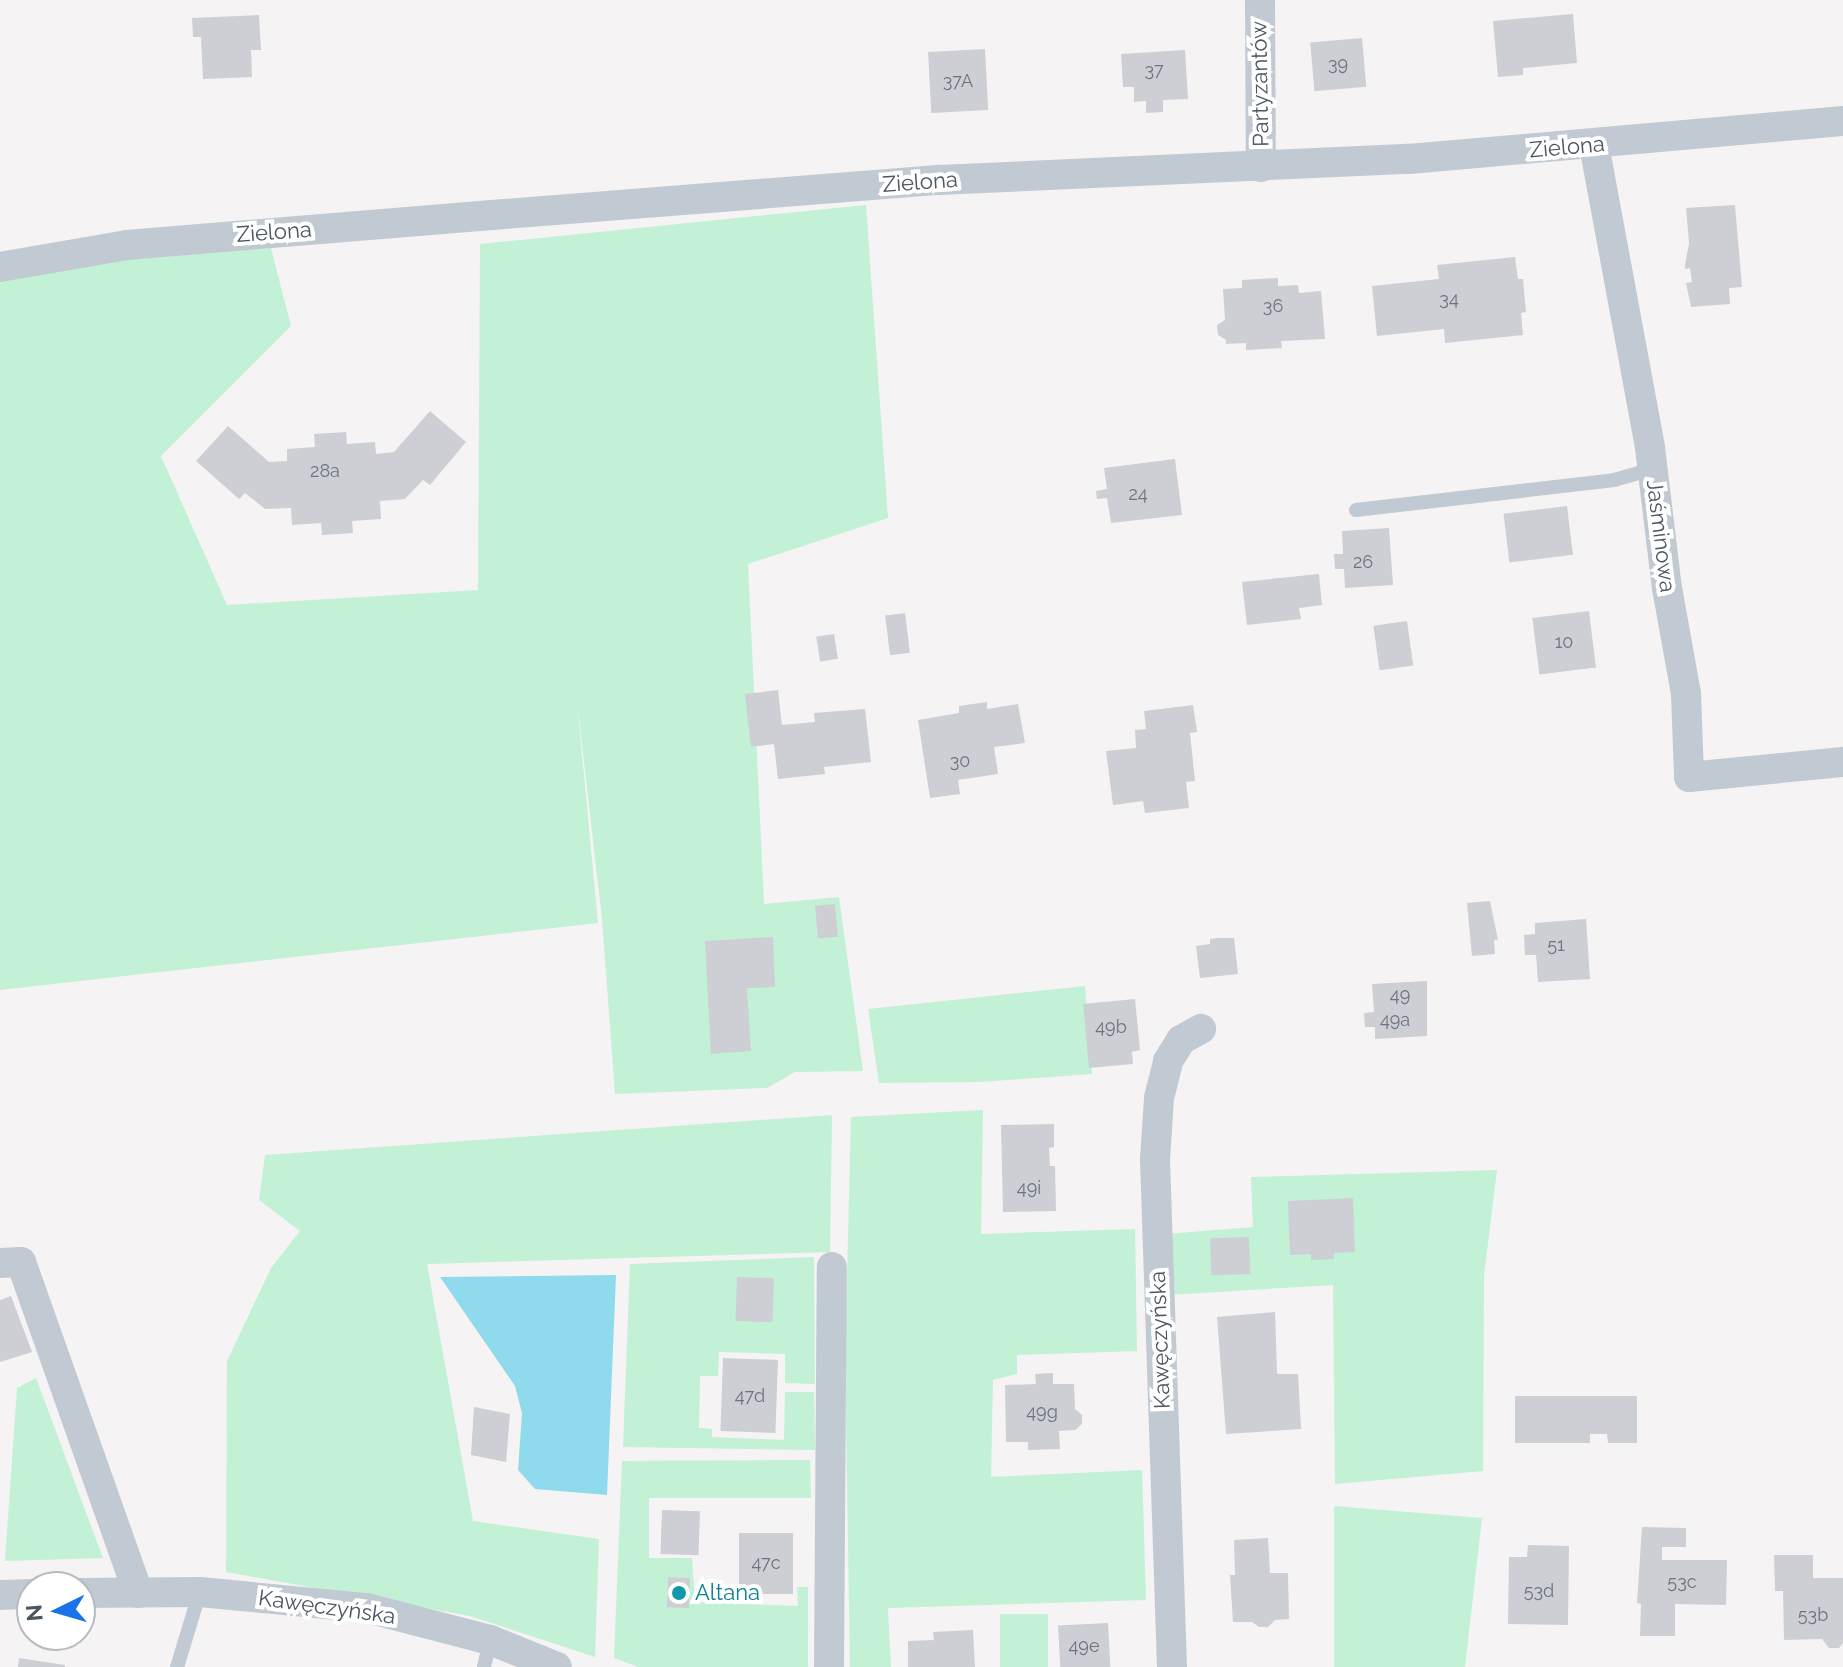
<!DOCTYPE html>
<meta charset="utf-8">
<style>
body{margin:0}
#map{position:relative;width:1843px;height:1667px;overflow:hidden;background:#f5f3f3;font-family:Raleway,sans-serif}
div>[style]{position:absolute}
.green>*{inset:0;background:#c3f1d5;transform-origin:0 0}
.water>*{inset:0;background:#90daee}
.building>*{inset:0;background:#cdcfd5;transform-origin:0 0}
.lane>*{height:14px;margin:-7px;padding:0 7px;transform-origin:7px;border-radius:7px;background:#c1cad2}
.street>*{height:30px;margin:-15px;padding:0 15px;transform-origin:15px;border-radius:15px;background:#c1cad2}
.dots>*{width:22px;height:22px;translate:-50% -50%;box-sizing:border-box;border:4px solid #fff;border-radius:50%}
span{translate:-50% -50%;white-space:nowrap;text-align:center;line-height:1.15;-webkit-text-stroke:8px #fff;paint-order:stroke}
.number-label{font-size:18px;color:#6b747e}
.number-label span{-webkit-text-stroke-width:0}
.street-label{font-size:22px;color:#4a5661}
.culture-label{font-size:22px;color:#0d838f}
.left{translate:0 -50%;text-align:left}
.north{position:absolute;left:16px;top:1571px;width:80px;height:80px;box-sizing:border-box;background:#fff;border:2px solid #b7bbc0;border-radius:50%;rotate:265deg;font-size:22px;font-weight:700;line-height:32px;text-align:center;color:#4a5661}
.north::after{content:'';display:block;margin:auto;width:28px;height:36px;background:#1a73e8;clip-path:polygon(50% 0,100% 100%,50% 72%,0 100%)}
</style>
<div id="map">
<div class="green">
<div style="clip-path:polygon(866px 205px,888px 518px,748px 564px,764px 904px,839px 897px,863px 1071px,795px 1072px,767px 1088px,615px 1094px,602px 919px,577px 701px,598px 923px,0 990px,0 279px,40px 267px,271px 248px,291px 326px,161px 456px,227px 605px,478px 590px,480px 244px)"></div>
<div style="clip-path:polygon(1085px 986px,1092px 1074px,979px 1082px,879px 1083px,868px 1009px)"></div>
<div style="clip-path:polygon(983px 1110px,981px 1234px,1135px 1229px,1137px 1351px,1017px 1355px,1017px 1374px,993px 1380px,991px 1477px,1142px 1470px,1146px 1600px,888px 1608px,891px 1667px,850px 1667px,845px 1359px,851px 1117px)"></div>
<div style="clip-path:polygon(832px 1115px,830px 1252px,427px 1264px,473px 1521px,599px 1539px,595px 1657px,470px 1616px,226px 1572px,227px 1361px,271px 1268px,300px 1231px,259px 1200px,265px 1155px)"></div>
<div style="clip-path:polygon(1497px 1170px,1484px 1276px,1483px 1471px,1335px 1484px,1333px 1285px,1167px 1295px,1166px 1234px,1253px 1227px,1251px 1177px)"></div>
<div style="clip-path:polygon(814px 1257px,815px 1384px,785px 1383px,785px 1354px,719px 1352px,718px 1376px,700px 1376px,699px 1428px,712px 1429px,712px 1437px,784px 1440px,785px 1392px,814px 1392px,815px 1450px,623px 1447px,630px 1264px)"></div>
<div style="clip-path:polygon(36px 1378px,103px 1558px,5px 1561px,17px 1388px)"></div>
<div style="clip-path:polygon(810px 1460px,811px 1498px,649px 1498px,649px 1558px,692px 1558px,695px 1602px,798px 1606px,797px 1587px,808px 1587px,808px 1667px,638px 1667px,614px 1658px,622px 1461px)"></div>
<div style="clip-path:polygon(1334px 1506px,1482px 1518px,1465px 1667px,1334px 1667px)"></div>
<div style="left:1000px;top:1614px;width:48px;height:53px"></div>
</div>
<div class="water">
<div style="clip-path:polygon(616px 1275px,607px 1495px,535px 1489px,518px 1470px,522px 1413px,515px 1386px,440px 1277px)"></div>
</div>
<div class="building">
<div style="clip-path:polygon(1573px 14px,1577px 63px,1523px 68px,1523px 75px,1498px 77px,1493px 21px)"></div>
<div style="clip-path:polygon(259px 15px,261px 50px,251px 50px,252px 77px,203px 79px,201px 37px,193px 37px,192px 18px)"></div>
<div style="left:1362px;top:38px;width:49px;height:52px;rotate:85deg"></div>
<div style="left:985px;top:49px;width:61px;height:57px;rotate:87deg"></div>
<div style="clip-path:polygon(1185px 50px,1188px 99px,1163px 100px,1163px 112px,1146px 113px,1146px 101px,1134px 102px,1134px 87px,1123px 87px,1121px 54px)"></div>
<div style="clip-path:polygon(1735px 205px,1742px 287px,1729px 288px,1730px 304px,1691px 307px,1686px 283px,1692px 282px,1690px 268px,1685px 269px,1685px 265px,1689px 243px,1686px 208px)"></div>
<div style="clip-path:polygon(1515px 257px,1518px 279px,1523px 279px,1526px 312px,1521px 313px,1523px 335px,1445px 343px,1444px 329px,1377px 336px,1372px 286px,1439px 279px,1437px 265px)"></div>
<div style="clip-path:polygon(1278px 278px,1278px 286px,1298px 285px,1299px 293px,1321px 291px,1325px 339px,1281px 341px,1282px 348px,1246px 350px,1246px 343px,1226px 344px,1226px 340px,1218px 335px,1217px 325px,1225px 320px,1223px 289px,1242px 288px,1242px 280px)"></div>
<div style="clip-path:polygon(430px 411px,466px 442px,430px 485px,423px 480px,405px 499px,380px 501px,381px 519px,352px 521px,353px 533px,322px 535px,321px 523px,292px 525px,291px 508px,265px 509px,245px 493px,239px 499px,196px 461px,228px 426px,269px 462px,287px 461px,287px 449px,315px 447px,314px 434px,346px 432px,347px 444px,375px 442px,376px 454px,394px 452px)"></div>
<div style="clip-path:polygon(1175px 459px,1182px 515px,1111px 523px,1107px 498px,1097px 499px,1096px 491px,1107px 489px,1104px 468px)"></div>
<div style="left:1567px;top:506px;width:49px;height:64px;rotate:83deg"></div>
<div style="clip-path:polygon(1389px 528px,1393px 585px,1345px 588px,1344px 569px,1335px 569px,1334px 554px,1343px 554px,1342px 531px)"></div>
<div style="clip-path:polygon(1319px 574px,1322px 605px,1299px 608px,1301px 619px,1247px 625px,1242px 582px)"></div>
<div style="left:1589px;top:611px;width:57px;height:57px;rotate:83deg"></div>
<div style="left:905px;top:613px;width:40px;height:20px;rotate:83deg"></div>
<div style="left:1407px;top:621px;width:45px;height:34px;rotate:82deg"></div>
<div style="left:834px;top:634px;width:25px;height:18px;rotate:81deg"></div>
<div style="clip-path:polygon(778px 690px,782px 725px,815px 722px,814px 713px,865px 709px,871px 762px,824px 767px,825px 774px,778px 779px,774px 744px,751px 747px,745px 694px)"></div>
<div style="clip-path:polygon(987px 702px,987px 709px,1018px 704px,1025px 743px,994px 747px,998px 774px,958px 780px,960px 794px,930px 798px,918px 720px,959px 713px,959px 706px)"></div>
<div style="clip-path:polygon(1193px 705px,1197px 732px,1190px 733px,1195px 781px,1186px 782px,1189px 808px,1145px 813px,1143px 801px,1113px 805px,1106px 751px,1136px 748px,1135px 730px,1146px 729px,1144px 711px)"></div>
<div style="clip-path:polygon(1490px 901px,1498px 940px,1494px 940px,1495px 954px,1472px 956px,1467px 903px)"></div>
<div style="left:835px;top:904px;width:33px;height:20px;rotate:85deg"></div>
<div style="clip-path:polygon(1586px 919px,1590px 979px,1538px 982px,1536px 955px,1525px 955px,1524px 935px,1535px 934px,1535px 923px)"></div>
<div style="clip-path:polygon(773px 937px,775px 987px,747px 988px,751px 1051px,711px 1054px,705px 941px)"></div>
<div style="clip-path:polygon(1218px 938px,1234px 938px,1238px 974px,1200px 978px,1196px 946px,1210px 944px,1210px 939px)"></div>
<div style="clip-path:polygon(1427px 981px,1427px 1036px,1375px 1039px,1375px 1027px,1365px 1027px,1364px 1013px,1374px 1012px,1372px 984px)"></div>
<div style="clip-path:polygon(1135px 999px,1140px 1050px,1132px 1052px,1133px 1064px,1089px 1068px,1083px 1004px)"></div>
<div style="clip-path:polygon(1054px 1124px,1054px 1147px,1049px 1148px,1050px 1166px,1055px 1166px,1056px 1211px,1003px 1212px,1001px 1125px)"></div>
<div style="clip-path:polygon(1353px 1198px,1355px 1252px,1334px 1253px,1334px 1259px,1311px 1260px,1311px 1254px,1290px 1255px,1288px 1201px)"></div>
<div style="left:1249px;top:1237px;width:37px;height:39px;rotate:88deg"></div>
<div style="left:737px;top:1277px;width:37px;height:44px;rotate:2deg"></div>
<div style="clip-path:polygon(11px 1296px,32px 1352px,0 1362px,0 1300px)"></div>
<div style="clip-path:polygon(1275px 1312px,1277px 1374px,1298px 1374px,1301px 1429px,1226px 1434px,1217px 1317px)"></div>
<div style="left:723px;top:1358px;width:55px;height:73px;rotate:2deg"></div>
<div style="clip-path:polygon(1053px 1373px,1053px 1384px,1074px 1384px,1075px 1409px,1082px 1415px,1082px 1424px,1075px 1430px,1059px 1431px,1060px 1449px,1028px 1450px,1028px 1442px,1006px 1442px,1005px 1385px,1036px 1384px,1035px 1374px)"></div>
<div style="clip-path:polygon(1515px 1396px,1637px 1396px,1637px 1443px,1608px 1443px,1607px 1434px,1590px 1434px,1590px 1443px,1515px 1443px)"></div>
<div style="clip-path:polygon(474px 1407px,510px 1414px,506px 1462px,471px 1455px)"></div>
<div style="left:662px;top:1510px;width:38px;height:44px;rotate:2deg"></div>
<div style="clip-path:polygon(1642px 1527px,1686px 1528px,1686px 1547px,1662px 1547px,1662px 1560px,1727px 1560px,1726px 1605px,1675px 1604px,1675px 1636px,1640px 1636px,1641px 1604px,1637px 1603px)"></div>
<div style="left:739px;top:1533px;width:54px;height:61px"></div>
<div style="clip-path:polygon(1268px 1538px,1270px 1573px,1288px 1573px,1289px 1619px,1275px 1620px,1268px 1627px,1259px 1627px,1252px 1622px,1233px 1622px,1230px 1575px,1235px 1575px,1234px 1540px)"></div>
<div style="clip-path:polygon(1528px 1545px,1569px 1546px,1568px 1625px,1508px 1624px,1509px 1557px,1527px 1557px)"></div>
<div style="clip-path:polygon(1774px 1555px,1813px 1555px,1813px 1578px,1843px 1578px,1843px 1643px,1839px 1648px,1829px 1648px,1822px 1639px,1784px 1640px,1783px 1591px,1775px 1591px)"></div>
<div style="left:690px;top:1578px;width:30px;height:22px;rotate:92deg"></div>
<div style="left:1108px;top:1623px;width:44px;height:50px;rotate:87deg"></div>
<div style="clip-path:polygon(973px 1630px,975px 1667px,908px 1667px,908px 1641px,934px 1640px,933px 1632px)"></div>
<div style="clip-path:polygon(19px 1658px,65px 1665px,65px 1667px,18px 1667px)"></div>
</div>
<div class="lane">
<div style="left:1356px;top:510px;width:260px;rotate:-6.6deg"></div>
<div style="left:1614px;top:480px;width:41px;rotate:-15.8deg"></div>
<div style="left:177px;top:1667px;width:78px;rotate:-73deg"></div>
<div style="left:484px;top:1667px;width:28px;rotate:-77deg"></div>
</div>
<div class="street">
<div style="left:1260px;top:0;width:167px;rotate:89.7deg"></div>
<div style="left:1594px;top:145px;width:308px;rotate:79.5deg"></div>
<div style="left:1650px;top:448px;width:141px;rotate:83.1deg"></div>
<div style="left:1667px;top:588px;width:108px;rotate:79.8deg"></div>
<div style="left:1686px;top:694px;width:83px;rotate:87.9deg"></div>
<div style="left:1689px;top:777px;width:155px;rotate:-5.6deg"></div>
<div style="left:0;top:267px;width:129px;rotate:-9.8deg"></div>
<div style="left:127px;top:245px;width:366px;rotate:-4.7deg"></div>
<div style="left:492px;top:215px;width:448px;rotate:-4.5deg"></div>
<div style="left:939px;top:180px;width:470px;rotate:-2.6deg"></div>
<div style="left:1409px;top:159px;width:436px;rotate:-5deg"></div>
<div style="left:0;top:1263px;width:21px;rotate:-3deg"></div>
<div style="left:21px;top:1262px;width:351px;rotate:70.5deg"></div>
<div style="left:80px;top:1593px;width:120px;rotate:-0.5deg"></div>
<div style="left:200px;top:1592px;width:168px;rotate:5.5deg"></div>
<div style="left:367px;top:1608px;width:127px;rotate:14.6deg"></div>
<div style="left:490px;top:1640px;width:72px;rotate:21.9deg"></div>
<div style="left:0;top:1595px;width:32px;rotate:-2deg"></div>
<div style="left:829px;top:1667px;width:400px;rotate:-89.6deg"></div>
<div style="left:1172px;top:1667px;width:507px;rotate:-91.92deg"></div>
<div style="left:1155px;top:1160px;width:62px;rotate:-86.3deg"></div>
<div style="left:1159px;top:1098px;width:38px;rotate:-76deg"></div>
<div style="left:1168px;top:1061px;width:25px;rotate:-58deg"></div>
<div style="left:1181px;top:1040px;width:23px;rotate:-29deg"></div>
</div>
<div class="dots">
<div style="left:679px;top:1593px;background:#0f9aa8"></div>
</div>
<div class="number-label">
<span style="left:1338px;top:64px">39</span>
<span style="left:1154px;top:70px">37</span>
<span style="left:958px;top:81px">37A</span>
<span style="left:1449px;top:299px">34</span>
<span style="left:1273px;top:306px">36</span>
<span style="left:325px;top:471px">28a</span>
<span style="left:1138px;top:494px">24</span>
<span style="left:1363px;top:562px">26</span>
<span style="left:1564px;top:642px">10</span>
<span style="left:960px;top:761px">30</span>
<span style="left:1556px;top:945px">51</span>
<span style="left:1400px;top:995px">49</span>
<span style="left:1395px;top:1020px">49a</span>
<span style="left:1111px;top:1027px">49b</span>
<span style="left:1029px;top:1188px">49i</span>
<span style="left:750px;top:1396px">47d</span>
<span style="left:1042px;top:1412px">49g</span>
<span style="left:766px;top:1563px">47c</span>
<span style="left:1682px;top:1582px">53c</span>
<span style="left:1539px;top:1591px">53d</span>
<span style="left:1813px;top:1615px">53b</span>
<span style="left:1084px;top:1646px">49e</span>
</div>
<div class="street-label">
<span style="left:1260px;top:84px;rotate:-91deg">Partyzantów</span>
<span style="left:1567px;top:147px;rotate:-5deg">Zielona</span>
<span style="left:920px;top:182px;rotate:-4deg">Zielona</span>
<span style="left:274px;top:232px;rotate:-4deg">Zielona</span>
<span style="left:1661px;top:536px;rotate:83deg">Jaśminowa</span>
<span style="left:1160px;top:1340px;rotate:-92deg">Kawęczyńska</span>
<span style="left:327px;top:1607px;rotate:8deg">Kawęczyńska</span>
</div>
<div class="culture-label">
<span class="left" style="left:695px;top:1593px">Altana</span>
</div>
<div class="north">N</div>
</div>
